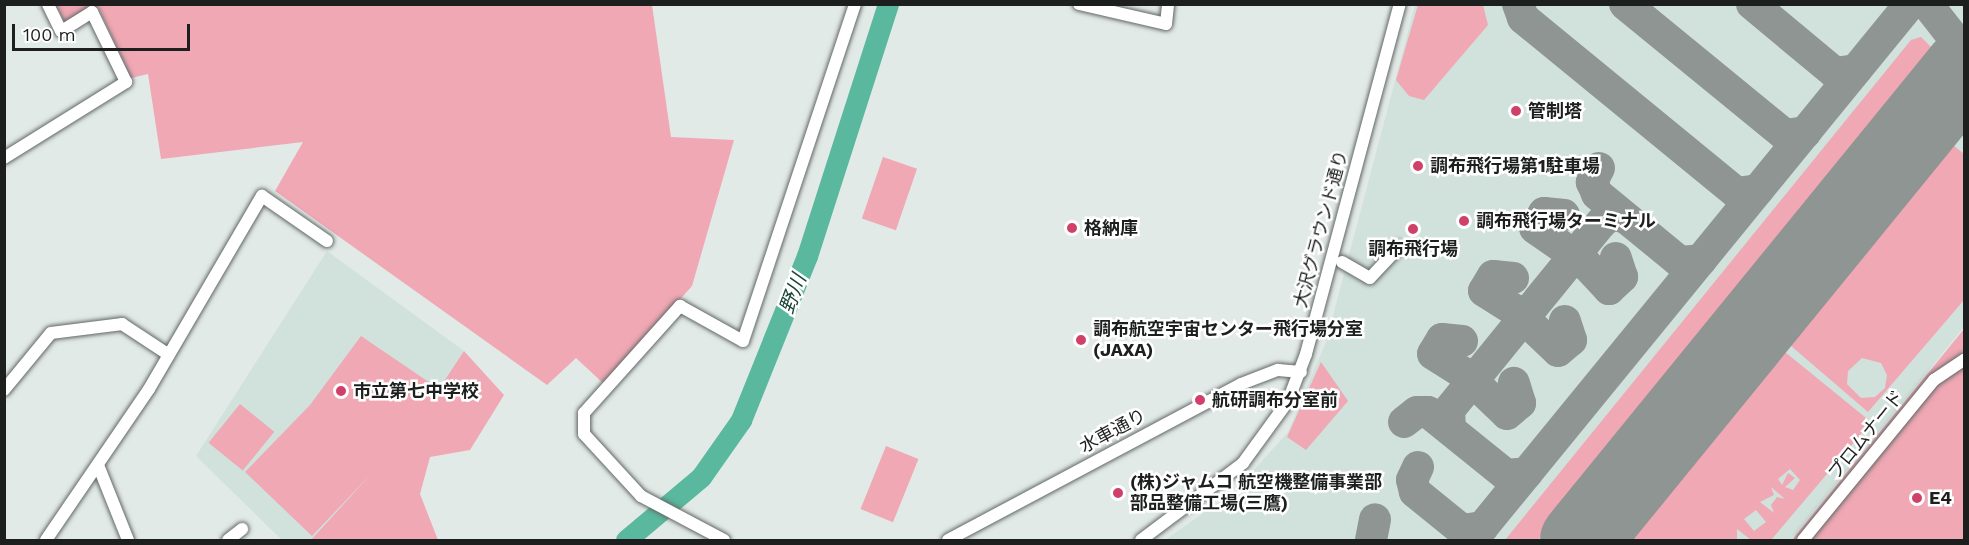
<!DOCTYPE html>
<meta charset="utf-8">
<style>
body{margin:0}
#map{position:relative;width:1969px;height:545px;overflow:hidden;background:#e2eae7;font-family:"Work Sans","Noto Sans JP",sans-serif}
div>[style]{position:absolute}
.built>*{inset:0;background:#d1e1db}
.green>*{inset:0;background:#efa8b4;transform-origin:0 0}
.river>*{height:21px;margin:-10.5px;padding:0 10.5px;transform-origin:10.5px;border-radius:10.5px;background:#59b89d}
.taxiway>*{height:32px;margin:-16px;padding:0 16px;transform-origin:16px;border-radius:16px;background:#8f9593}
.runway>*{height:81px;margin:-40.5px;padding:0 40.5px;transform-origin:40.5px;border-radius:40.5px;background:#8f9593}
.roads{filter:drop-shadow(0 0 2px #626866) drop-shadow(0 0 2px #626866)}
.minor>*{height:12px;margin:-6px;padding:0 6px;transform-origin:6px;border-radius:6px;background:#fff}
.dots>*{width:16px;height:16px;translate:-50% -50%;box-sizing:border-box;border:3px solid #fff;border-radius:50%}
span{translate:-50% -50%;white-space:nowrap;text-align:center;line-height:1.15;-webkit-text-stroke:5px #fff;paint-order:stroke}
.poi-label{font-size:18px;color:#1c1f1e;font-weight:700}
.left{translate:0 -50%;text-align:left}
.street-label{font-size:18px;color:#1c1f1e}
.water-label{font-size:20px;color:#1b4539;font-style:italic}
.frame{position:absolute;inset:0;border:6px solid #1c1f1e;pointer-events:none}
.scale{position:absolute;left:12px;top:24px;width:178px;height:27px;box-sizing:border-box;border:3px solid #1c1f1e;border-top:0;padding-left:8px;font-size:18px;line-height:21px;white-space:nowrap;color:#1c1f1e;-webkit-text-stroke:4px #fff;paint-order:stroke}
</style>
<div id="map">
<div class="built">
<div style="clip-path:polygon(1415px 5px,1964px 5px,1964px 327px,1790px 540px,1165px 540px,1236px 490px,1288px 432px,1326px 342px)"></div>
<div style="clip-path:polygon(327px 251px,464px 351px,425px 432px,316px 540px,282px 540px,196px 456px)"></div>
</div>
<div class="green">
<div style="clip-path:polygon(56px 5px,652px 5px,671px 137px,734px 140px,692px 286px,604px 384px,576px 358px,547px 385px,275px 191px,303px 142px,161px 159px,148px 74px,131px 78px,98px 7px,67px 27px)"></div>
<div style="clip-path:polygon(1418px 5px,1483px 5px,1488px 25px,1424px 100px,1409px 96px,1396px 80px)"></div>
<div style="clip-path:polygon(1921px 37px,1933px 49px,1931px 59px,1538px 540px,1505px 540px,1911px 40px)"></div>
<div style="clip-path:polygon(evenodd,1952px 144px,1964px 154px,1964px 300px,1868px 412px,1790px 345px,1952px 144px,1862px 358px,1881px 363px,1887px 375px,1885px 388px,1875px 397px,1861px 398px,1847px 384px,1848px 371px,1862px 358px)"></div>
<div style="left:883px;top:157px;width:36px;height:65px;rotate:19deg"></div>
<div style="clip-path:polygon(1964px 329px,1964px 540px,1792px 540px)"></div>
<div style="clip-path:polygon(361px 336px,436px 387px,435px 395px,464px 351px,504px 395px,470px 450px,430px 457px,420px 494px,438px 540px,311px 540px,373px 472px,312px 536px,245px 472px,310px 405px)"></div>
<div style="clip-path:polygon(evenodd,1785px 352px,1871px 422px,1771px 540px,1751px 540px,1737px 529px,1737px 540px,1624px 540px,1785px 352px,1790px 469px,1800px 480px,1793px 490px,1785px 487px,1795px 478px,1788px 473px,1782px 485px,1778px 479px,1790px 469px,1785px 352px,1771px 487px,1785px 499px,1777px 497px,1771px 505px,1774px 513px,1760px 502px,1774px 495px,1771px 487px,1785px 352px,1756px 510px,1766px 522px,1754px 531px,1744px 519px,1756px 510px)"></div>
<div style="clip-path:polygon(1321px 362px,1348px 401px,1306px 450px,1287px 437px)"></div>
<div style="left:240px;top:404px;width:44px;height:50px;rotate:39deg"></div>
<div style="left:886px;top:446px;width:35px;height:68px;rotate:22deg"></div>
</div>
<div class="river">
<div style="left:626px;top:540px;width:98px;rotate:-40deg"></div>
<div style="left:701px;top:477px;width:70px;rotate:-54.9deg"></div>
<div style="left:741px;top:420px;width:177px;rotate:-68.1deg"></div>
<div style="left:807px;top:256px;width:265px;rotate:-72.2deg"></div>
</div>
<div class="taxiway">
<div style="left:1518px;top:4px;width:15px;rotate:70deg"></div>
<div style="left:1523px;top:18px;width:276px;rotate:39.3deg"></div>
<div style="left:1737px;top:193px;width:21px;rotate:-8deg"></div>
<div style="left:1625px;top:4px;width:207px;rotate:39.3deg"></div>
<div style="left:1785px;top:135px;width:21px;rotate:-8deg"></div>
<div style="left:1752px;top:4px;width:108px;rotate:39.7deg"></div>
<div style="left:1835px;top:73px;width:21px;rotate:-8deg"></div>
<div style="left:1927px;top:4px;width:52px;rotate:52deg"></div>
<div style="left:1959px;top:45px;width:34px;rotate:93deg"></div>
<div style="left:1599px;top:168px;width:16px;rotate:117deg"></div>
<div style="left:1592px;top:182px;width:13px;rotate:67deg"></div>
<div style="left:1597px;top:194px;width:107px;rotate:39.3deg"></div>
<div style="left:1680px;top:262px;width:21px;rotate:-5deg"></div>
<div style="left:1564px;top:215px;width:20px;rotate:-174deg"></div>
<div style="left:1544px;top:213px;width:17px;rotate:121deg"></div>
<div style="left:1535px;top:228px;width:60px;rotate:34.8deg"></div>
<div style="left:1584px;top:262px;width:37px;rotate:47deg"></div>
<div style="left:1609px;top:289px;width:18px;rotate:-43deg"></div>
<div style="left:1622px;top:277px;width:20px;rotate:-108deg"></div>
<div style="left:1513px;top:278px;width:20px;rotate:-174deg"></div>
<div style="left:1493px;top:276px;width:17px;rotate:121deg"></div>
<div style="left:1484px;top:291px;width:36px;rotate:32deg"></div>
<div style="left:1515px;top:310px;width:59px;rotate:43.6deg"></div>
<div style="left:1558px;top:351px;width:17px;rotate:-40deg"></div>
<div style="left:1571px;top:340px;width:20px;rotate:-108deg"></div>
<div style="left:1462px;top:341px;width:20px;rotate:-174deg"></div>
<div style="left:1442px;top:339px;width:17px;rotate:121deg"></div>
<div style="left:1433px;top:354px;width:36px;rotate:32deg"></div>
<div style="left:1464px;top:373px;width:59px;rotate:43.6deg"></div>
<div style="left:1507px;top:414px;width:17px;rotate:-40deg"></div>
<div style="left:1520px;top:403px;width:21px;rotate:-107deg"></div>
<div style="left:1404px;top:422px;width:16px;rotate:-38deg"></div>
<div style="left:1417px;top:412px;width:11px"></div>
<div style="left:1428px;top:412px;width:100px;rotate:38.9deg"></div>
<div style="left:1506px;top:475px;width:21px;rotate:-5deg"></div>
<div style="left:1450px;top:429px;width:19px;rotate:-93deg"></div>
<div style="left:1449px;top:410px;width:241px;rotate:-50.9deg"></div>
<div style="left:1601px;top:223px;width:12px;rotate:-42deg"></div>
<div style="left:1610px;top:215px;width:14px;rotate:8deg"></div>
<div style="left:1418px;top:467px;width:14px;rotate:115deg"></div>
<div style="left:1412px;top:480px;width:12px;rotate:76deg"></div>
<div style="left:1415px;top:492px;width:60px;rotate:39deg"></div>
<div style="left:1462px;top:530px;width:21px;rotate:-8deg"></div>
<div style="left:1371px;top:540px;width:21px;rotate:-79deg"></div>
<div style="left:1472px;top:540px;width:692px;rotate:-50.75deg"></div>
</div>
<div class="runway">
<div style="left:1580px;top:540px;width:608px;rotate:-50.81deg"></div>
</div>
<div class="roads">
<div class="minor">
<div style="left:1079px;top:4px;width:89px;rotate:12.9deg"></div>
<div style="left:1166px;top:24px;width:20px;rotate:-84deg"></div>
<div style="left:4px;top:158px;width:144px;rotate:-31.9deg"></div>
<div style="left:126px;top:82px;width:78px;rotate:-115.9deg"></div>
<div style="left:92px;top:12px;width:36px;rotate:148deg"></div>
<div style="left:61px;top:31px;width:30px;rotate:-116deg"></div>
<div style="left:1342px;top:262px;width:32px;rotate:30deg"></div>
<div style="left:1370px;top:278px;width:42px;rotate:-46.9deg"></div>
<div style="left:4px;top:390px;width:74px;rotate:-50.5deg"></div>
<div style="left:51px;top:333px;width:72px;rotate:-7.2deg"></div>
<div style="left:122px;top:324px;width:56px;rotate:33.4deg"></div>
<div style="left:98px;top:465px;width:81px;rotate:68.2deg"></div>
<div style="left:46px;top:540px;width:183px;rotate:-55.7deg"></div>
<div style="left:149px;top:389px;width:224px;rotate:-59.7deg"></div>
<div style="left:262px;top:196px;width:79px;rotate:34.7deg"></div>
<div style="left:228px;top:540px;width:18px;rotate:-38deg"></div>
<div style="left:724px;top:540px;width:94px;rotate:-152.1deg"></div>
<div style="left:641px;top:496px;width:84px;rotate:-132.6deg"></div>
<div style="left:584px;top:434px;width:21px;rotate:-90deg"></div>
<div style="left:584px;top:413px;width:144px;rotate:-48.1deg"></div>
<div style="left:680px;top:306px;width:72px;rotate:29.1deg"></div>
<div style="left:743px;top:341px;width:355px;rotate:-71.6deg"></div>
<div style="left:948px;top:540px;width:332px;rotate:-28deg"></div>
<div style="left:1241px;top:384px;width:40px;rotate:-21deg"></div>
<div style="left:1278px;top:370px;width:23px;rotate:5deg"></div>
<div style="left:1141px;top:540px;width:128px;rotate:-37deg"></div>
<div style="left:1243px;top:463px;width:77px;rotate:-54deg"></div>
<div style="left:1288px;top:401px;width:50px;rotate:-69deg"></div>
<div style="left:1306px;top:354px;width:362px;rotate:-75deg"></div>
<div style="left:1803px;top:540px;width:207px;rotate:-50.7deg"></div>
<div style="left:1934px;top:380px;width:36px;rotate:-34deg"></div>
</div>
</div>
<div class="dots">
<div style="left:1516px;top:111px;background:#cf4169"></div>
<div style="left:1418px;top:166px;background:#cf4169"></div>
<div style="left:1464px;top:221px;background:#cf4169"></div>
<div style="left:1072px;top:228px;background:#cf4169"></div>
<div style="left:1413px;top:229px;background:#cf4169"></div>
<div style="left:1081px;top:340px;background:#cf4169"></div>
<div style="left:341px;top:391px;background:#cf4169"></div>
<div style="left:1200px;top:400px;background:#cf4169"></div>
<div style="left:1118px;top:493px;background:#cf4169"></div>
<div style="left:1917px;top:498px;background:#cf4169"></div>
</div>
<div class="poi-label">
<span class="left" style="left:1528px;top:111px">管制塔</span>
<span class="left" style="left:1430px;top:166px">調布飛行場第1駐車場</span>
<span class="left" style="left:1476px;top:221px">調布飛行場ターミナル</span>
<span class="left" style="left:1084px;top:228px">格納庫</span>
<span style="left:1413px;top:249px">調布飛行場</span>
<span class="left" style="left:1093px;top:340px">調布航空宇宙センター飛行場分室<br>(JAXA)</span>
<span class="left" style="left:353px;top:391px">市立第七中学校</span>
<span class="left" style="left:1212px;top:400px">航研調布分室前</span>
<span class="left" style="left:1130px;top:493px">(株)ジャムコ 航空機整備事業部<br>部品整備工場(三鷹)</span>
<span class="left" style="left:1929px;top:498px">E4</span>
</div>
<div class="street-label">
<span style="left:1321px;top:229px;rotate:-75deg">大沢グラウンド通り</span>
<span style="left:1113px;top:431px;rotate:-28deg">水車通り</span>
<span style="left:1866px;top:435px;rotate:-51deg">プロムナード</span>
</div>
<div class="water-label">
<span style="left:793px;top:294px;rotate:-69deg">野川</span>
</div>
<div class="frame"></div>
<div class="scale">100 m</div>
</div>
